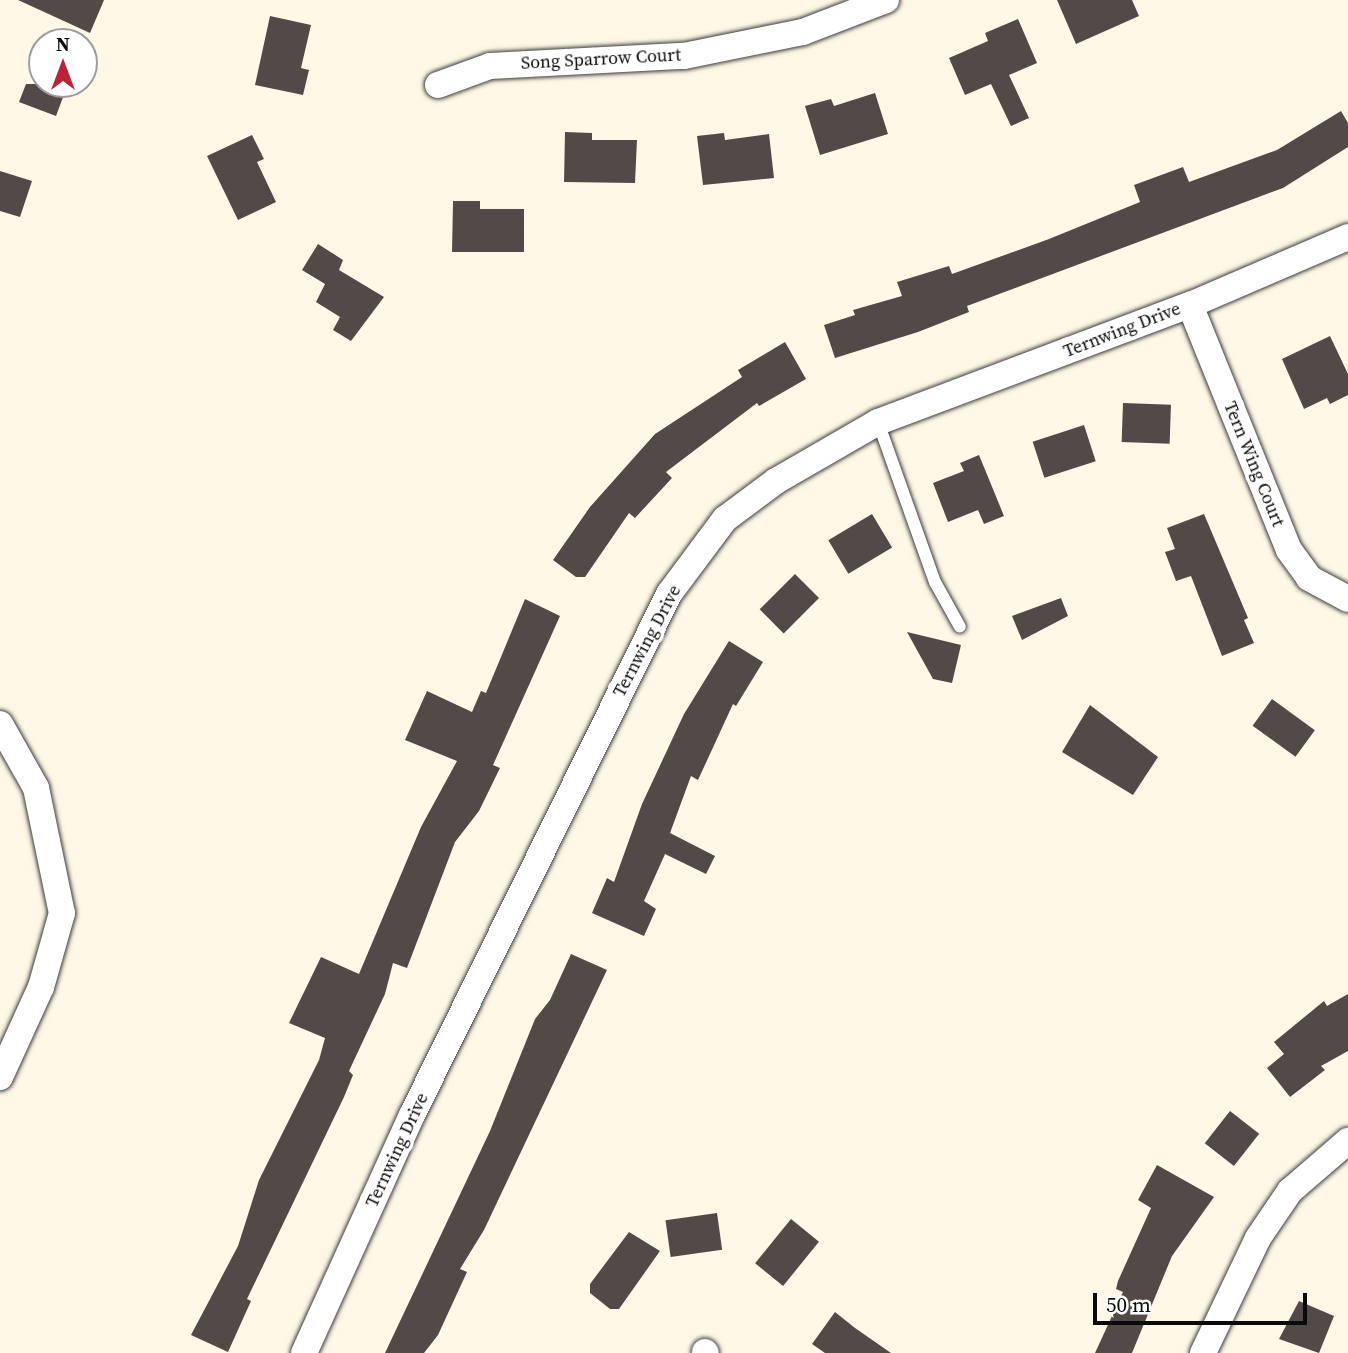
<!DOCTYPE html>
<style>
body{margin:0}
#map{position:relative;width:1348px;height:1353px;overflow:hidden;background:#fff8e7;font-family:"Source Serif 4",serif}
div>[style]{position:absolute}
.building>*{inset:0;background:#534a47;transform-origin:0 0}
.roads{filter:drop-shadow(0 0 2px #3d3d3d) drop-shadow(0 0 2px #3d3d3d)}
.lane>*{height:12px;margin:-6px;padding:0 6px;transform-origin:6px;border-radius:6px;background:#fff}
.street>*{height:26px;margin:-13px;padding:0 13px;transform-origin:13px;border-radius:13px;background:#fff}
span{translate:-50% -50%;white-space:nowrap;text-align:center;line-height:1.15;-webkit-text-stroke:7px #fff;paint-order:stroke}
.street-label{font-size:18px;color:#0a0a0a}
.north{position:absolute;left:28px;top:28px;width:70px;height:70px;box-sizing:border-box;background:#fff;border:2px solid #9d9d9d;border-radius:50%;rotate:0deg;font-size:19px;font-weight:700;line-height:28px;text-align:center;color:#0a0a0a}
.north::after{content:'';display:block;margin:auto;width:24px;height:32px;background:#b9243c;clip-path:polygon(50% 0,100% 100%,50% 72%,0 100%)}
.scale{position:absolute;left:1093px;top:1293px;width:214px;height:32px;box-sizing:border-box;border:4px solid #0a0a0a;border-top:0;padding-left:9px;font-size:21px;line-height:24px;white-space:nowrap;color:#0a0a0a;-webkit-text-stroke:5px #fff;paint-order:stroke}
</style>
<div id="map">
<div class="building">
<div style="clip-path:polygon(18px 0,104px 0,90px 33px)"></div>
<div style="clip-path:polygon(1057px 0,1132px 0,1139px 16px,1076px 44px)"></div>
<div style="clip-path:polygon(270px 16px,311px 25px,301px 68px,309px 70px,303px 95px,255px 85px)"></div>
<div style="clip-path:polygon(1018px 19px,1037px 63px,1009px 75px,1029px 118px,1011px 126px,991px 84px,965px 95px,949px 58px,988px 41px,985px 33px)"></div>
<div style="clip-path:polygon(26px 84px,68px 84px,56px 116px,19px 102px)"></div>
<div style="clip-path:polygon(875px 93px,888px 134px,820px 155px,805px 106px,831px 99px,834px 106px)"></div>
<div style="clip-path:polygon(1341px 111px,1348px 123px,1348px 147px,1283px 188px,967px 306px,969px 312px,918px 332px,835px 358px,824px 325px,855px 315px,853px 310px,902px 296px,897px 282px,949px 266px,952px 274px,1049px 239px,1140px 202px,1134px 185px,1183px 167px,1189px 182px,1277px 150px)"></div>
<div style="clip-path:polygon(565px 132px,592px 133px,592px 140px,637px 140px,635px 183px,564px 182px)"></div>
<div style="clip-path:polygon(724px 133px,725px 140px,769px 134px,774px 178px,703px 185px,697px 136px)"></div>
<div style="clip-path:polygon(252px 135px,264px 159px,257px 162px,276px 202px,238px 220px,207px 156px)"></div>
<div style="clip-path:polygon(0 171px,32px 181px,20px 217px,0 211px)"></div>
<div style="clip-path:polygon(453px 201px,480px 201px,480px 209px,524px 209px,524px 252px,452px 252px)"></div>
<div style="clip-path:polygon(318px 244px,343px 260px,339px 270px,384px 297px,351px 341px,333px 330px,340px 317px,316px 302px,325px 284px,302px 270px)"></div>
<div style="clip-path:polygon(1330px 336px,1348px 374px,1348px 395px,1330px 404px,1327px 398px,1304px 409px,1282px 359px)"></div>
<div style="clip-path:polygon(785px 342px,806px 379px,759px 406px,757px 403px,666px 472px,672px 478px,635px 518px,629px 513px,585px 577px,576px 577px,553px 560px,590px 507px,655px 434px,742px 377px,738px 370px)"></div>
<div style="left:1123px;top:403px;width:48px;height:39px;rotate:2deg"></div>
<div style="left:1084px;top:425px;width:38px;height:54px;rotate:72deg"></div>
<div style="clip-path:polygon(979px 455px,1004px 516px,984px 524px,978px 510px,948px 522px,933px 483px,964px 471px,960px 463px)"></div>
<div style="left:872px;top:514px;width:39px;height:51px;rotate:59deg"></div>
<div style="clip-path:polygon(1204px 514px,1248px 618px,1244px 620px,1254px 643px,1222px 656px,1191px 576px,1176px 581px,1165px 552px,1175px 549px,1167px 528px)"></div>
<div style="left:795px;top:574px;width:34px;height:50px;rotate:45deg"></div>
<div style="clip-path:polygon(1061px 598px,1068px 616px,1022px 640px,1012px 616px)"></div>
<div style="clip-path:polygon(525px 599px,560px 616px,493px 765px,500px 768px,479px 811px,455px 842px,407px 968px,393px 963px,385px 994px,349px 1071px,353px 1075px,344px 1097px,247px 1299px,251px 1301px,228px 1352px,191px 1335px,238px 1246px,259px 1180px,319px 1060px,325px 1038px,289px 1023px,321px 957px,359px 974px,421px 827px,457px 761px,405px 740px,427px 691px,472px 712px,481px 691px,486px 693px)"></div>
<div style="clip-path:polygon(907px 632px,961px 645px,952px 683px,933px 679px)"></div>
<div style="clip-path:polygon(729px 641px,763px 662px,736px 706px,733px 704px,698px 780px,691px 776px,670px 833px,715px 856px,706px 874px,665px 854px,644px 901px,656px 909px,644px 936px,592px 913px,607px 878px,614px 882px,642px 804px,684px 714px)"></div>
<div style="left:1272px;top:699px;width:53px;height:33px;rotate:36deg"></div>
<div style="clip-path:polygon(1090px 705px,1158px 757px,1133px 795px,1062px 752px)"></div>
<div style="clip-path:polygon(571px 954px,607px 970px,484px 1230px,460px 1269px,467px 1272px,438px 1335px,424px 1353px,385px 1353px,490px 1131px,535px 1019px,550px 1000px)"></div>
<div style="clip-path:polygon(1348px 994px,1348px 1051px,1321px 1066px,1325px 1070px,1290px 1097px,1267px 1068px,1284px 1054px,1274px 1042px,1324px 1001px,1327px 1006px)"></div>
<div style="left:1230px;top:1111px;width:37px;height:41px;rotate:38deg"></div>
<div style="clip-path:polygon(1157px 1165px,1214px 1197px,1172px 1256px,1132px 1353px,1095px 1353px,1123px 1292px,1116px 1289px,1118px 1281px,1151px 1208px,1138px 1200px)"></div>
<div style="left:717px;top:1213px;width:37px;height:52px;rotate:82deg"></div>
<div style="left:791px;top:1219px;width:36px;height:57px;rotate:39deg"></div>
<div style="clip-path:polygon(629px 1232px,660px 1251px,619px 1309px,610px 1309px,590px 1293px,590px 1284px)"></div>
<div style="clip-path:polygon(1299px 1301px,1334px 1316px,1319px 1353px,1279px 1339px)"></div>
<div style="clip-path:polygon(835px 1312px,855px 1328px,891px 1353px,825px 1353px,812px 1344px)"></div>
</div>
<div class="roads">
<div class="lane">
<div style="left:878px;top:422px;width:170px;rotate:70.4deg"></div>
<div style="left:935px;top:582px;width:51px;rotate:60.9deg"></div>
</div>
<div class="street">
<div style="left:438px;top:85px;width:55px;rotate:-20.1deg"></div>
<div style="left:490px;top:66px;width:194px;rotate:-3deg"></div>
<div style="left:684px;top:56px;width:121px;rotate:-11.4deg"></div>
<div style="left:803px;top:32px;width:89px;rotate:-21.1deg"></div>
<div style="left:1190px;top:305px;width:264px;rotate:68deg"></div>
<div style="left:1289px;top:550px;width:34px;rotate:54deg"></div>
<div style="left:1309px;top:578px;width:44px;rotate:28.3deg"></div>
<div style="left:0;top:724px;width:73px;rotate:60.6deg"></div>
<div style="left:36px;top:788px;width:128px;rotate:78.3deg"></div>
<div style="left:62px;top:913px;width:77px;rotate:105.8deg"></div>
<div style="left:41px;top:987px;width:99px;rotate:114.5deg"></div>
<div style="left:705px;top:1352px;width:1px;rotate:45deg"></div>
<div style="left:304px;top:1353px;width:261px;rotate:-65.6deg"></div>
<div style="left:412px;top:1115px;width:581px;rotate:-63.74deg"></div>
<div style="left:669px;top:594px;width:94px;rotate:-53.3deg"></div>
<div style="left:725px;top:519px;width:64px;rotate:-36.7deg"></div>
<div style="left:776px;top:481px;width:118px;rotate:-30deg"></div>
<div style="left:878px;top:422px;width:333px;rotate:-20.6deg"></div>
<div style="left:1190px;top:305px;width:172px;rotate:-23.3deg"></div>
<div style="left:1203px;top:1353px;width:127px;rotate:-64.4deg"></div>
<div style="left:1258px;top:1238px;width:57px;rotate:-55.8deg"></div>
<div style="left:1290px;top:1191px;width:77px;rotate:-40.8deg"></div>
</div>
</div>
<div class="street-label">
<span style="left:601px;top:59px;rotate:-3deg">Song Sparrow Court</span>
<span style="left:1122px;top:330px;rotate:-21deg">Ternwing Drive</span>
<span style="left:1254px;top:464px;rotate:68deg">Tern Wing Court</span>
<span style="left:647px;top:641px;rotate:-62deg">Ternwing Drive</span>
<span style="left:397px;top:1150px;rotate:-65deg">Ternwing Drive</span>
</div>
<div class="north">N</div>
<div class="scale">50 m</div>
</div>
